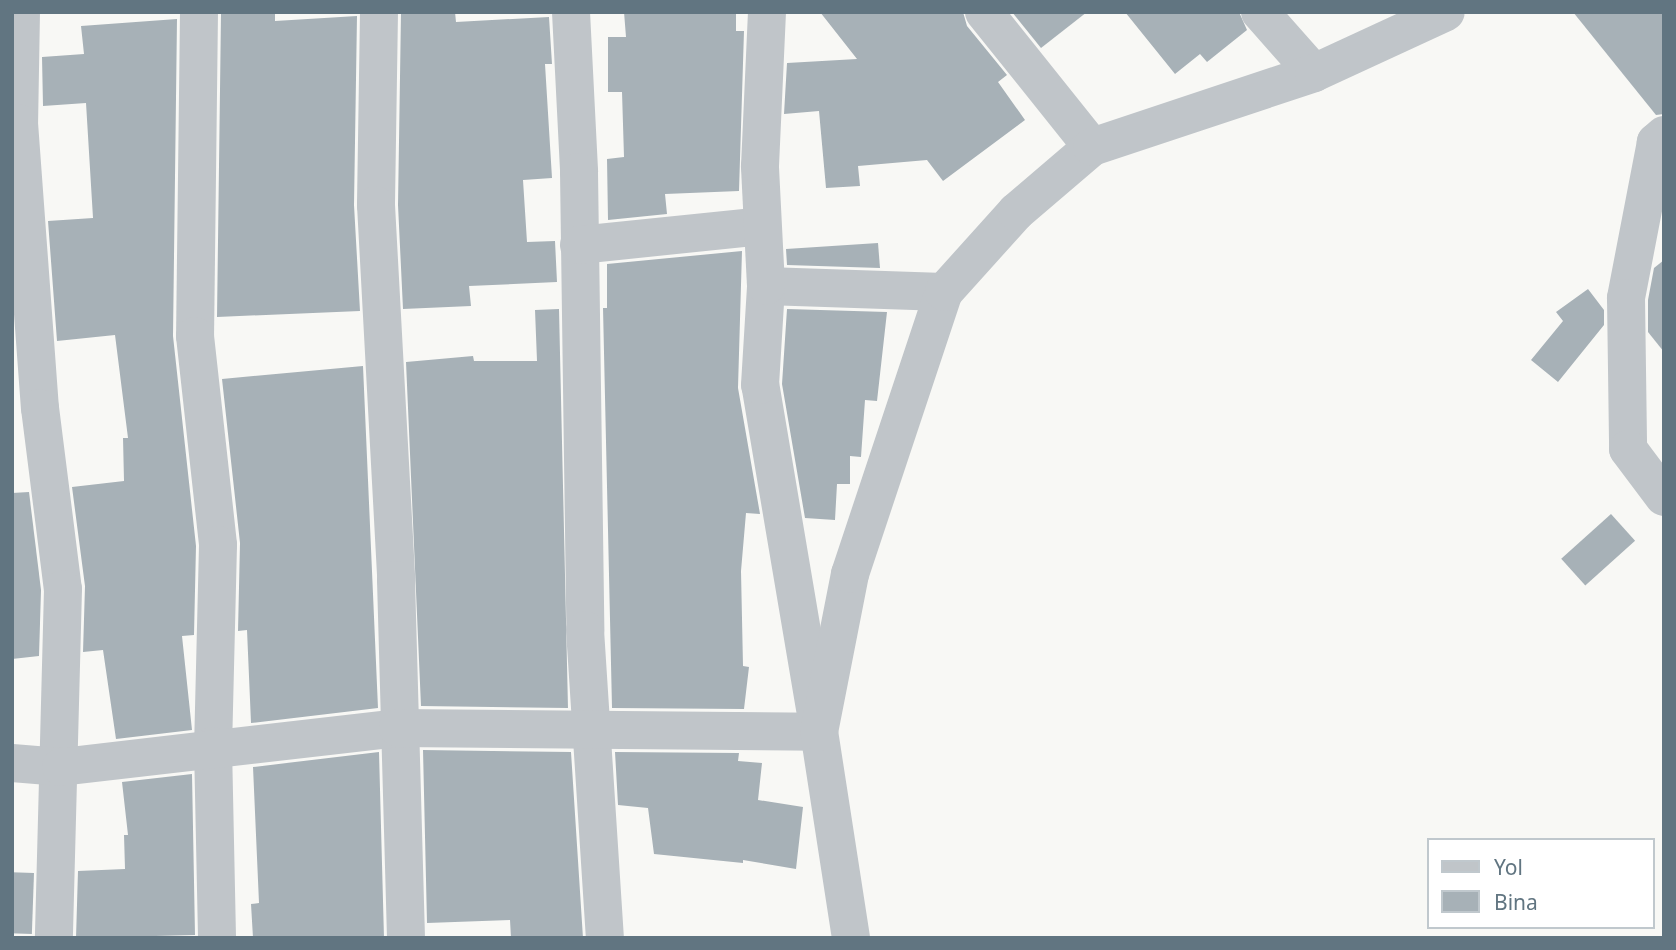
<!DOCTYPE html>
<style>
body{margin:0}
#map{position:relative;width:1676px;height:950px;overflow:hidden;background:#f8f8f5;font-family:"Noto Sans",sans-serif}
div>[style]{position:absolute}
.building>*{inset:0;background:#a7b1b7;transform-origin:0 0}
.minor>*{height:38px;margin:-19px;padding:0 19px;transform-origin:19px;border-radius:19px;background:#c0c5c9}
span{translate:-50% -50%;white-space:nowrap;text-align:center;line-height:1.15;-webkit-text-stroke:7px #fff;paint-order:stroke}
.frame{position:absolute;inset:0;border:14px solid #617581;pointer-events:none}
.legend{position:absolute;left:1427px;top:838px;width:228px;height:91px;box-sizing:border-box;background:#fff;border:2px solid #c0c8cd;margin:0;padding:9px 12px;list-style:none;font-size:21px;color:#617581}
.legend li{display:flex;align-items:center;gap:14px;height:35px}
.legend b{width:35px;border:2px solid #c0c8cd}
</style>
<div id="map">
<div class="building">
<div style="clip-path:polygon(275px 12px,275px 21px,357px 16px,354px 205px,360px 311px,217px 317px,221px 14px)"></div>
<div style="clip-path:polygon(455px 12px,456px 22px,549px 17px,552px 64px,545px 64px,552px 178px,523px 180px,527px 242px,555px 241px,557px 282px,469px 286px,471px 306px,403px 309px,398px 205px,401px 13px)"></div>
<div style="clip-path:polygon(624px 12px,736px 12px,736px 31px,744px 31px,739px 191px,665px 194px,667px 214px,608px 220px,607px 159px,624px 157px,622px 92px,608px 92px,608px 37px,626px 37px)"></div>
<div style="clip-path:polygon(820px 12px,963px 12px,967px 26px,1007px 75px,998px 82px,1025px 120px,943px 181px,927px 160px,858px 166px,860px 186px,826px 188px,819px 111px,784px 114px,787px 63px,857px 59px)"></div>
<div style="clip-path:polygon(1012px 12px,1087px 12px,1041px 48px)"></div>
<div style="clip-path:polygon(1125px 12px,1239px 12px,1247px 30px,1207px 62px,1200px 54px,1175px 74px)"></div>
<div style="clip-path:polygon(1573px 12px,1664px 12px,1664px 114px,1656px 115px)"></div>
<div style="clip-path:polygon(177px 19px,173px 336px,196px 546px,194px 635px,182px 636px,192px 730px,116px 739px,103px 650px,83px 652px,85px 586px,72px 487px,124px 481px,123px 438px,128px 438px,115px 335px,57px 341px,48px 221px,93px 218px,86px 103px,43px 106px,42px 57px,84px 54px,81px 26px)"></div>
<div style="clip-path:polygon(878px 243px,880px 268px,787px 265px,786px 249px)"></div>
<div style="clip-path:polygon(742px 251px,738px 388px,760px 514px,746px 513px,741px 571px,743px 666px,749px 667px,744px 709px,612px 708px,603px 308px,607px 308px,607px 264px)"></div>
<div style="clip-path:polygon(1664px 260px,1664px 352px,1648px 332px,1648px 300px,1654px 268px)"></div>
<div style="clip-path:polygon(1588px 289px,1604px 310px,1604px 325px,1558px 382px,1531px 360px,1563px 321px,1556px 312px)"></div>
<div style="clip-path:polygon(559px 309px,568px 708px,421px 706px,406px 362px,473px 356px,474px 361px,537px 361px,535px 310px)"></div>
<div style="clip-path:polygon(787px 309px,887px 312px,877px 401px,865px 400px,861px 457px,850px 456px,850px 484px,837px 484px,835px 520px,805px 518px,782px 384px)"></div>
<div style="clip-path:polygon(363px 366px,378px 708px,251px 723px,247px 630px,238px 631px,240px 543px,222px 379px)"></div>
<div style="clip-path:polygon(29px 492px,41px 590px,39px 656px,12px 659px,12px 493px)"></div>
<div style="left:1611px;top:514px;width:36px;height:67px;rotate:48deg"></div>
<div style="clip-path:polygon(423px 750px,571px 752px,583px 938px,511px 938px,510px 920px,427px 923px)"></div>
<div style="clip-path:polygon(379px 752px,384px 938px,253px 938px,251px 904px,259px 903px,253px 767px)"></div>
<div style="clip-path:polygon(615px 752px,739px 753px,738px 761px,762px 763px,758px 800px,803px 807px,796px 869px,743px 860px,743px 863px,654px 854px,648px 808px,618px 805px)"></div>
<div style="clip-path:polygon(192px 774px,195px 935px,76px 938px,78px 871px,125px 869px,124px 835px,128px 835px,122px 782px)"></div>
<div style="left:34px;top:873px;width:61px;height:22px;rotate:92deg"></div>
</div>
<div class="minor">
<div style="left:21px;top:12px;width:111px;rotate:91deg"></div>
<div style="left:19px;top:123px;width:286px;rotate:85.8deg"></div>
<div style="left:40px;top:408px;width:182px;rotate:82.8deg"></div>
<div style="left:63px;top:589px;width:349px;rotate:91.5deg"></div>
<div style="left:199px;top:12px;width:324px;rotate:90.7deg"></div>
<div style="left:195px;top:336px;width:210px;rotate:83.7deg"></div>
<div style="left:218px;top:545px;width:201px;rotate:91.4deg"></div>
<div style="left:213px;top:746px;width:192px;rotate:88.8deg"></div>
<div style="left:379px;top:12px;width:193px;rotate:90.9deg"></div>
<div style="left:376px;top:205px;width:376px;rotate:86.9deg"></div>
<div style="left:396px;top:580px;width:358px;rotate:88.4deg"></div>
<div style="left:571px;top:12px;width:160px;rotate:87.1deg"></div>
<div style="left:579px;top:172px;width:458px;rotate:89.2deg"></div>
<div style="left:585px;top:630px;width:309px;rotate:86.3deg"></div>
<div style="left:984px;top:12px;width:173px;rotate:51.3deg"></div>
<div style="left:1260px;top:12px;width:81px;rotate:48.5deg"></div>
<div style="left:1664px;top:135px;width:11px;rotate:139deg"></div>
<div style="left:1656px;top:142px;width:159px;rotate:100.9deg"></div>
<div style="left:1626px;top:298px;width:151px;rotate:89.2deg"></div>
<div style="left:1628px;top:449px;width:60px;rotate:53.1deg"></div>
<div style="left:579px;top:245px;width:184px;rotate:-5.9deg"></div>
<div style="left:766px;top:286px;width:178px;rotate:1.9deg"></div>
<div style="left:12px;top:763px;width:49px;rotate:4.7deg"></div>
<div style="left:61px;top:767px;width:339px;rotate:-6.6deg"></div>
<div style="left:398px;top:728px;width:421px;rotate:0.5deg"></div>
<div style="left:819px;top:732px;width:352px;rotate:-99.6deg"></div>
<div style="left:760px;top:385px;width:99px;rotate:-86.5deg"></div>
<div style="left:766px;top:286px;width:120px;rotate:-92.9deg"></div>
<div style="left:760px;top:166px;width:154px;rotate:-87.4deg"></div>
<div style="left:851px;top:938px;width:208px;rotate:-98.8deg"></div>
<div style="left:819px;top:732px;width:161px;rotate:-78.9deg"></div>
<div style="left:850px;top:574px;width:297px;rotate:-71.6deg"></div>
<div style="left:944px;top:292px;width:108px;rotate:-48deg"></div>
<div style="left:1016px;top:212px;width:100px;rotate:-40.5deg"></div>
<div style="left:1092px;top:147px;width:234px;rotate:-18.4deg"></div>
<div style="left:1314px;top:73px;width:145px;rotate:-24.8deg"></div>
</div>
<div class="frame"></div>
<ul class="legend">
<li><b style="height:9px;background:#c0c5c9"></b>Yol</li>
<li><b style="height:19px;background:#a7b1b7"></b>Bina</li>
</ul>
</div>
